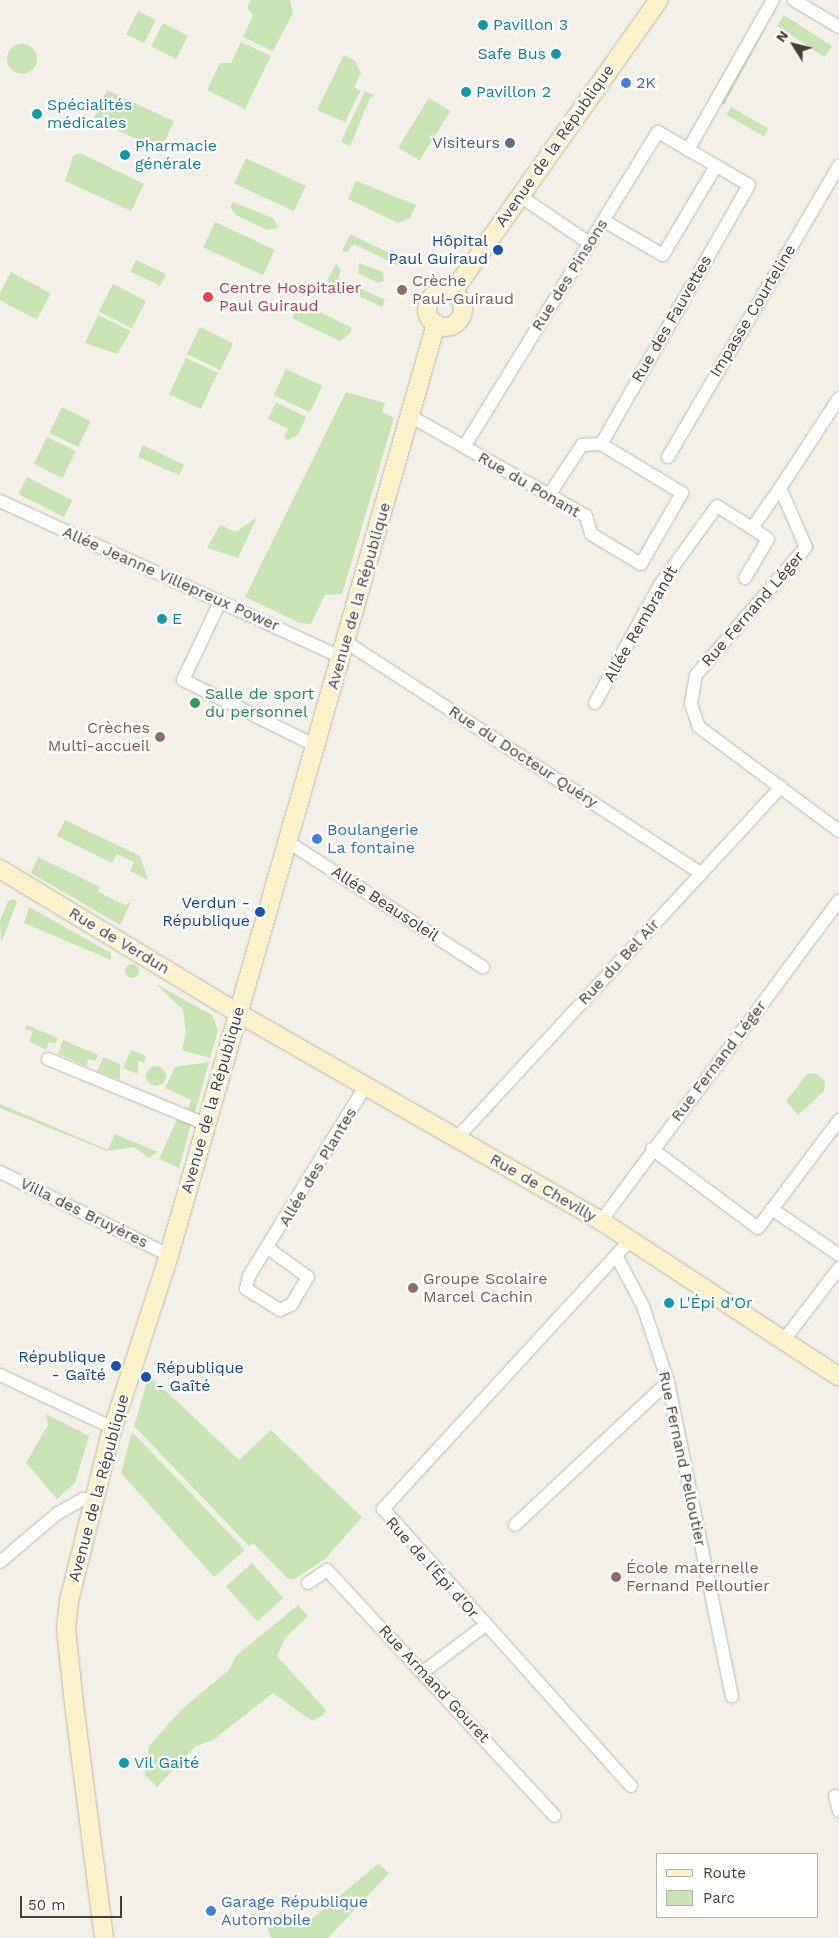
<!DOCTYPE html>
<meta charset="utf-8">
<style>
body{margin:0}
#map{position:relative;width:839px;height:1938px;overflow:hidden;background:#f2f0e8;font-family:"Work Sans",sans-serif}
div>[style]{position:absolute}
.green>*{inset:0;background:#cae3b4;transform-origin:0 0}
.round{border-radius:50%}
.roads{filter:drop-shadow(0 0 1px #bdb8ab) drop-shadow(0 0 1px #bdb8ab)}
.street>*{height:12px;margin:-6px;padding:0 6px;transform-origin:6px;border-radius:6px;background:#fff}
.secondary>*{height:18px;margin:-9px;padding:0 9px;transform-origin:9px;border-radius:9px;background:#f9f2ca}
.secondary>.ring{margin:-9px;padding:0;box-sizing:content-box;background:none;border:18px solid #f9f2ca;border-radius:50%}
.dots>*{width:14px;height:14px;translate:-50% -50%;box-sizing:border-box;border:2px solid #fff;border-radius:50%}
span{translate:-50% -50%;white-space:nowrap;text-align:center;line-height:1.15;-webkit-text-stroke:4.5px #fff;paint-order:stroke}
.culture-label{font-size:16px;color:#0d838f}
.left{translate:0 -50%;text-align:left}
.right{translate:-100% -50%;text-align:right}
.shop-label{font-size:16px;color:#366cbe}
.service-label{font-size:16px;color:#4e5e75}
.street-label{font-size:16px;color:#454037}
.transit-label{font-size:16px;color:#164399}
.education-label{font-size:16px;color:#785e54}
.health-label{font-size:16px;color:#be3a42}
.leisure-label{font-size:16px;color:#27864d}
.legend{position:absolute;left:656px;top:1853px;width:162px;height:65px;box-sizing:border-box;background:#fff;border:1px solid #b5b3af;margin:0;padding:6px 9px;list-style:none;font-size:15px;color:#454037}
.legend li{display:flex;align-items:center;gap:10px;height:25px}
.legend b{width:25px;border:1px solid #b5b3af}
.north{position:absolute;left:769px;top:20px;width:50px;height:50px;-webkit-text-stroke:4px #fff;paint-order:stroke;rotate:306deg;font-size:14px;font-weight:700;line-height:20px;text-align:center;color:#454037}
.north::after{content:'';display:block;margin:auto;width:18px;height:22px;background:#454037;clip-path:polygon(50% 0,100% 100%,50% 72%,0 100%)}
.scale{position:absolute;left:20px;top:1896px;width:102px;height:22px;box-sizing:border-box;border:2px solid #454037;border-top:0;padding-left:6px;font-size:15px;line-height:18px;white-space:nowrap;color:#454037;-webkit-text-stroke:4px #fff;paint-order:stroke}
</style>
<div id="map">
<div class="green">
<div style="clip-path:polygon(251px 0,290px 0,293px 13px,273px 51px,243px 37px,253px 15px,247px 8px)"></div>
<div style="clip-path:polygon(776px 10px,724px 105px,721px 103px)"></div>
<div style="left:138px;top:11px;width:20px;height:26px;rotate:27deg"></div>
<div style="left:784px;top:15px;width:57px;height:13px;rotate:33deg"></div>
<div style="left:163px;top:23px;width:28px;height:26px;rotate:27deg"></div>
<div style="clip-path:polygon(241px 42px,271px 56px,245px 109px,207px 90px,220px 63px,231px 63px)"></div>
<div class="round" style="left:7px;top:44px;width:30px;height:30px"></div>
<div style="clip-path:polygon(344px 55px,355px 61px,361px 73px,354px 87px,360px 91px,345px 122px,317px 110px)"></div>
<div style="left:107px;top:90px;width:74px;height:32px;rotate:25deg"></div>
<div style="clip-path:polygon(365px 91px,375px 96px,370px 98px,350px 146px,341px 142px)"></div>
<div style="left:429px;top:98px;width:25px;height:58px;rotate:32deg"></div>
<div style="left:731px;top:107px;width:43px;height:9px;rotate:30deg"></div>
<div style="clip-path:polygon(80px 153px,144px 184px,131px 211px,65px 181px,73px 156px)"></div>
<div style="left:246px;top:158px;width:66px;height:28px;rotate:25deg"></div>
<div style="clip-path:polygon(356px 181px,416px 205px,410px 218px,398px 223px,348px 199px)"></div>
<div style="clip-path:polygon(233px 202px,273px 218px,278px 228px,267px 230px,236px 215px,230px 207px)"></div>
<div style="left:215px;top:222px;width:66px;height:28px;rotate:25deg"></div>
<div style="clip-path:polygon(350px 234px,404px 260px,401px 267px,354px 244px,347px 252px,342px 251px)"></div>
<div style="left:136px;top:260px;width:33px;height:13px;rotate:25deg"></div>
<div style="clip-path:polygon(359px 263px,383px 272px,384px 281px,378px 283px,358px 273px)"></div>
<div style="clip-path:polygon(336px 264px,341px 270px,338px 278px,385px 300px,382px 307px,327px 281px)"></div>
<div style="left:11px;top:272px;width:45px;height:30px;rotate:28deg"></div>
<div style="left:113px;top:284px;width:37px;height:31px;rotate:27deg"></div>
<div style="clip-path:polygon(300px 302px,352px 328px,350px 333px,340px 341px,292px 318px)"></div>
<div style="clip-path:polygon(98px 315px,131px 331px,117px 354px,85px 343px)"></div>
<div style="left:200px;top:327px;width:37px;height:30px;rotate:26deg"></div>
<div style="left:186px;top:358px;width:35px;height:40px;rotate:25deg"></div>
<div style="left:286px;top:369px;width:40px;height:29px;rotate:25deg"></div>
<div style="clip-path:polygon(346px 392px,385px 403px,382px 412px,394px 418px,342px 594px,325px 595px,311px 624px,300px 623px,245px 597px)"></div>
<div style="clip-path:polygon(276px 402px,306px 417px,298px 435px,288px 440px,284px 438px,288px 429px,268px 419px)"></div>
<div style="left:62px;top:407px;width:32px;height:29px;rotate:26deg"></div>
<div style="left:47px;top:437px;width:32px;height:30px;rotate:26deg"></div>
<div style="clip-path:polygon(143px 445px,184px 465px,179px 475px,138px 457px)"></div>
<div style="left:27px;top:477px;width:51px;height:19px;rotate:27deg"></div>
<div style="clip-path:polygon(257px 517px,238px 558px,207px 548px,220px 525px,236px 532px)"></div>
<div style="clip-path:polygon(65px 820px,140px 856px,148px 880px,130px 871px,134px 862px,117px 854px,112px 863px,57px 836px)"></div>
<div style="clip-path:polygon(38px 857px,100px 887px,98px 892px,125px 905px,131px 902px,120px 925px,31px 873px)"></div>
<div style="clip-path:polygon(14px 899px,17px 902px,1px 943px,0 921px,8px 901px)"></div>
<div style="clip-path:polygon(29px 907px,111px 953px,111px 960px,24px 923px)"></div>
<div class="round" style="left:125px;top:964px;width:14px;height:14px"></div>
<div style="clip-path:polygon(156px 984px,212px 1015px,218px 1030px,210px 1058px,182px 1050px,186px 1033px,183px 1010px)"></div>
<div style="clip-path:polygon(27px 1025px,58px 1038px,55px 1044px,49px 1042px,46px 1050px,29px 1041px,33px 1032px,25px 1029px)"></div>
<div style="clip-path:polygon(63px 1040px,98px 1055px,95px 1061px,89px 1059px,86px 1066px,58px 1054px)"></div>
<div style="clip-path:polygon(131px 1050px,146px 1056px,144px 1063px,138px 1061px,138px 1074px,123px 1068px)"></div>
<div style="clip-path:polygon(103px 1057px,120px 1064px,120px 1080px,97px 1071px)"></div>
<div style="clip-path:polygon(209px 1062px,195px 1112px,188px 1109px,191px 1100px,165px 1088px,175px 1067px)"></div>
<div class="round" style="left:146px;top:1066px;width:20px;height:20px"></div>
<div style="clip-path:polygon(815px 1073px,825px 1081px,824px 1091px,798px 1115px,786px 1101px,807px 1074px)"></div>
<div style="clip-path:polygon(0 1104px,108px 1150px,115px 1134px,158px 1152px,149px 1158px,134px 1147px,107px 1151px,0 1108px)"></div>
<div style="clip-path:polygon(178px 1117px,191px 1124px,179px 1168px,159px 1159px)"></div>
<div style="clip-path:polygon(149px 1375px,239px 1460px,271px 1430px,362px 1517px,325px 1559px,293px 1580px,287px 1578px,253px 1543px,249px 1546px,134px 1426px)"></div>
<div style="clip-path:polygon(46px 1414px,89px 1436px,75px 1483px,57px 1499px,26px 1463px,48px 1425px)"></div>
<div style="clip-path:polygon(132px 1432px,245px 1550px,214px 1577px,121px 1473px)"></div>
<div style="left:252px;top:1563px;width:47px;height:35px;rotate:48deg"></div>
<div style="clip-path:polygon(298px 1605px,308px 1616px,285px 1638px,277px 1656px,326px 1710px,323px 1715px,312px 1721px,273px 1693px,213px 1740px,196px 1746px,157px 1787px,145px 1775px,149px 1746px,182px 1709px,229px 1670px,236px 1656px)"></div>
<div style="clip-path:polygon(378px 1864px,389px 1873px,328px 1938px,271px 1938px,267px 1926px,283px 1911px,301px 1928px)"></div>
</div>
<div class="roads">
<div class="street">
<div style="left:794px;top:0;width:52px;rotate:31deg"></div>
<div style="left:688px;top:150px;width:172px;rotate:-60.5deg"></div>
<div style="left:520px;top:196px;width:83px;rotate:34.3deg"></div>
<div style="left:604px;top:221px;width:68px;rotate:30deg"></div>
<div style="left:663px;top:255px;width:104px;rotate:-59.2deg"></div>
<div style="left:839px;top:398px;width:108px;rotate:123.2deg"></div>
<div style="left:780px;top:488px;width:64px;rotate:66.2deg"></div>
<div style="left:806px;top:547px;width:169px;rotate:130.7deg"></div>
<div style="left:696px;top:675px;width:29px;rotate:100deg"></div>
<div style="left:691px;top:704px;width:24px;rotate:71deg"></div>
<div style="left:699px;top:727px;width:174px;rotate:36.6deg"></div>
<div style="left:410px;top:416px;width:202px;rotate:29.6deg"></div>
<div style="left:586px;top:516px;width:19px;rotate:74deg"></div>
<div style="left:591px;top:534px;width:58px;rotate:31deg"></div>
<div style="left:641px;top:564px;width:82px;rotate:-60deg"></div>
<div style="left:682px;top:493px;width:95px;rotate:-148.8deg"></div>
<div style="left:464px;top:447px;width:370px;rotate:-58.4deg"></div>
<div style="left:658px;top:132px;width:105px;rotate:30.2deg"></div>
<div style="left:749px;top:185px;width:298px;rotate:119.7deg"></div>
<div style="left:601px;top:444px;width:19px;rotate:177deg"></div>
<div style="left:582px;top:445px;width:60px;rotate:123.4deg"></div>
<div style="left:668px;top:457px;width:338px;rotate:-59.6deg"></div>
<div style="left:0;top:501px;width:375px;rotate:24.6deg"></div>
<div style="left:745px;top:578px;width:45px;rotate:-59.5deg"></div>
<div style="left:768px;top:539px;width:19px;rotate:-145deg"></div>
<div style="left:220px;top:602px;width:86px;rotate:115.4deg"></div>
<div style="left:183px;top:680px;width:148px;rotate:26.4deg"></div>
<div style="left:346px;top:642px;width:424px;rotate:33.1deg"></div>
<div style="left:595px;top:703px;width:135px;rotate:-61.2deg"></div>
<div style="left:660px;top:585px;width:97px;rotate:-54.2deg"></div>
<div style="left:717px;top:506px;width:41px;rotate:32.2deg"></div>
<div style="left:752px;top:528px;width:49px;rotate:-55deg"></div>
<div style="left:288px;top:842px;width:232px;rotate:32.7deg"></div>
<div style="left:48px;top:1059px;width:171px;rotate:22.4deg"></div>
<div style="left:457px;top:1138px;width:478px;rotate:-47.3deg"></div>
<div style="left:652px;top:1149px;width:132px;rotate:36.7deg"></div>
<div style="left:758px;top:1228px;width:135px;rotate:-53.1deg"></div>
<div style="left:0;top:1172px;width:188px;rotate:26.2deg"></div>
<div style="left:772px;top:1209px;width:81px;rotate:34.5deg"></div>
<div style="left:601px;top:1221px;width:399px;rotate:-53.4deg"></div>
<div style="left:269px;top:1249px;width:48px;rotate:35.7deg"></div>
<div style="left:308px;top:1277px;width:33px;rotate:121deg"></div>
<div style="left:291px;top:1305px;width:12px;rotate:156deg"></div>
<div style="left:280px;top:1310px;width:40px;rotate:-148deg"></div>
<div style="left:246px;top:1289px;width:13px;rotate:-77deg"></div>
<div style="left:249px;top:1276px;width:224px;rotate:-58.5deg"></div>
<div style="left:617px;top:1257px;width:55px;rotate:62deg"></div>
<div style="left:643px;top:1306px;width:80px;rotate:71.8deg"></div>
<div style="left:668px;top:1382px;width:321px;rotate:78.5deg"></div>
<div style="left:784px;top:1340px;width:91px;rotate:-52.6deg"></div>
<div style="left:0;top:1375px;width:125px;rotate:25.1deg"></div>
<div style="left:515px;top:1525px;width:209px;rotate:-43.1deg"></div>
<div style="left:0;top:1562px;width:76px;rotate:-40.2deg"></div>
<div style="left:58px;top:1513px;width:29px;rotate:-29deg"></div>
<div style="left:83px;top:1499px;width:10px;rotate:17deg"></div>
<div style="left:308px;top:1583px;width:23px;rotate:-34deg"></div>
<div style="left:327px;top:1570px;width:335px;rotate:47.2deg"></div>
<div style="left:423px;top:1672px;width:76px;rotate:-37deg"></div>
<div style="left:631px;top:1786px;width:372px;rotate:-131.8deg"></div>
<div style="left:383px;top:1509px;width:367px;rotate:-47.4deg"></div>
<div style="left:835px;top:1796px;width:16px;rotate:75deg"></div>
</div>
<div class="secondary">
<div class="ring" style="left:427px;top:291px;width:18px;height:18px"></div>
<div style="left:452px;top:293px;width:359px;rotate:-54.8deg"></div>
<div style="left:0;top:869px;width:278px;rotate:31.2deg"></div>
<div style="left:238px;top:1013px;width:418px;rotate:29.8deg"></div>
<div style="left:601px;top:1221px;width:285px;rotate:33.2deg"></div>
<div style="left:104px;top:1938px;width:236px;rotate:-97.3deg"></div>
<div style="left:74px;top:1704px;width:75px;rotate:-96.1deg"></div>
<div style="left:66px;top:1629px;width:28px;rotate:-84deg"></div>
<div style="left:69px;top:1601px;width:166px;rotate:-76deg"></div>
<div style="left:109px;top:1440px;width:194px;rotate:-72deg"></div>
<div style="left:169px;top:1255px;width:969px;rotate:-74deg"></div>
</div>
</div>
<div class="dots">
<div style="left:483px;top:25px;background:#0f9aa8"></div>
<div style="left:556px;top:54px;background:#0f9aa8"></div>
<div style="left:626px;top:83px;background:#3f7fe0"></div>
<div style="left:466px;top:92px;background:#0f9aa8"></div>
<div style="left:37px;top:114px;background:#0f9aa8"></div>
<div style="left:510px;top:143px;background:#5c6f8a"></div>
<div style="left:125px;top:155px;background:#0f9aa8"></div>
<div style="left:498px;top:250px;background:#1a4fb4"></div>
<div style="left:402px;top:290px;background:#8d6e63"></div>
<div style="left:208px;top:297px;background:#e0444e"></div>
<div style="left:162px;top:619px;background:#0f9aa8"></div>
<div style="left:195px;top:703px;background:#2e9e5b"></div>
<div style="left:160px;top:737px;background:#8d6e63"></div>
<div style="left:317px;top:839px;background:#3f7fe0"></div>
<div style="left:260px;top:912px;background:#1a4fb4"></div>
<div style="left:413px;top:1288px;background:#8d6e63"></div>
<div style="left:669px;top:1303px;background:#0f9aa8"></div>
<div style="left:116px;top:1366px;background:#1a4fb4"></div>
<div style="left:146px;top:1377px;background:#1a4fb4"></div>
<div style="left:616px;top:1577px;background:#8d6e63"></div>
<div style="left:124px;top:1763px;background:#0f9aa8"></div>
<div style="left:211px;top:1911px;background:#3f7fe0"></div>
</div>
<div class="culture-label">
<span class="left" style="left:493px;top:25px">Pavillon 3</span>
<span class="right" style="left:546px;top:54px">Safe Bus</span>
<span class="left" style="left:476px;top:92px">Pavillon 2</span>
<span class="left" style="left:47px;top:114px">Spécialités<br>médicales</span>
<span class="left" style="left:135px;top:155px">Pharmacie<br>générale</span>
<span class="left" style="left:172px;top:619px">E</span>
<span class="left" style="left:679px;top:1303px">L'Épi d'Or</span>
<span class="left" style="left:134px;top:1763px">Vil Gaité</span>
</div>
<div class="shop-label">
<span class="left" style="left:636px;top:83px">2K</span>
<span class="left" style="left:327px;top:839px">Boulangerie<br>La fontaine</span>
<span class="left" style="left:221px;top:1911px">Garage République<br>Automobile</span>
</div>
<div class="service-label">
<span class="right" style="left:500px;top:143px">Visiteurs</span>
</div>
<div class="street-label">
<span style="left:555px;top:146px;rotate:-55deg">Avenue de la République</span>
<span style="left:570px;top:275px;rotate:-58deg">Rue des Pinsons</span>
<span style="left:753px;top:311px;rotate:-59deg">Impasse Courteline</span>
<span style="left:672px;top:319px;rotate:-60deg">Rue des Fauvettes</span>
<span style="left:529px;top:485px;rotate:30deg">Rue du Ponant</span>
<span style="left:171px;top:579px;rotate:24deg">Allée Jeanne Villepreux Power</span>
<span style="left:359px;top:596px;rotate:-74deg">Avenue de la République</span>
<span style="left:753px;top:609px;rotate:-49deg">Rue Fernand Léger</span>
<span style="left:641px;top:624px;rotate:-60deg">Allée Rembrandt</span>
<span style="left:523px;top:757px;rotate:33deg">Rue du Docteur Quéry</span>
<span style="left:385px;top:904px;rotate:33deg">Allée Beausoleil</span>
<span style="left:119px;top:941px;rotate:31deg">Rue de Verdun</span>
<span style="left:619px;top:962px;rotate:-47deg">Rue du Bel Air</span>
<span style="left:719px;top:1061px;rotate:-53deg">Rue Fernand Léger</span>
<span style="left:213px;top:1100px;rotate:-74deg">Avenue de la République</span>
<span style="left:318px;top:1167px;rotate:-59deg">Allée des Plantes</span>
<span style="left:543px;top:1188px;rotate:30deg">Rue de Chevilly</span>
<span style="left:84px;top:1213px;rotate:26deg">Villa des Bruyères</span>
<span style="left:682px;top:1459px;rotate:78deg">Rue Fernand Pelloutier</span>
<span style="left:99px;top:1488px;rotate:-75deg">Avenue de la République</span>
<span style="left:432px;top:1568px;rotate:48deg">Rue de l'Épi d'Or</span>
<span style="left:434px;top:1684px;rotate:47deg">Rue Armand Gouret</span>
</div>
<div class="transit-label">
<span class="right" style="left:488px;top:250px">Hôpital<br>Paul Guiraud</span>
<span class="right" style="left:250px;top:912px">Verdun -<br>République</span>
<span class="right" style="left:106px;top:1366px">République<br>- Gaïté</span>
<span class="left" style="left:156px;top:1377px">République<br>- Gaîté</span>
</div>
<div class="education-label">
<span class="left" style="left:412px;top:290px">Crèche<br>Paul-Guiraud</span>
<span class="right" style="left:150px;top:737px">Crèches<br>Multi-accueil</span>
<span class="left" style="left:423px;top:1288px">Groupe Scolaire<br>Marcel Cachin</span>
<span class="left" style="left:626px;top:1577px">École maternelle<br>Fernand Pelloutier</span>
</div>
<div class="health-label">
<span class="left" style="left:219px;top:297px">Centre Hospitalier<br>Paul Guiraud</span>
</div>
<div class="leisure-label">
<span class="left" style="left:205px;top:703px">Salle de sport<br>du personnel</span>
</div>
<ul class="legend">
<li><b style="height:6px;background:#f9f2ca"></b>Route</li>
<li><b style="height:14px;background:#cae3b4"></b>Parc</li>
</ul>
<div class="north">N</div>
<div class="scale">50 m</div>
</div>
